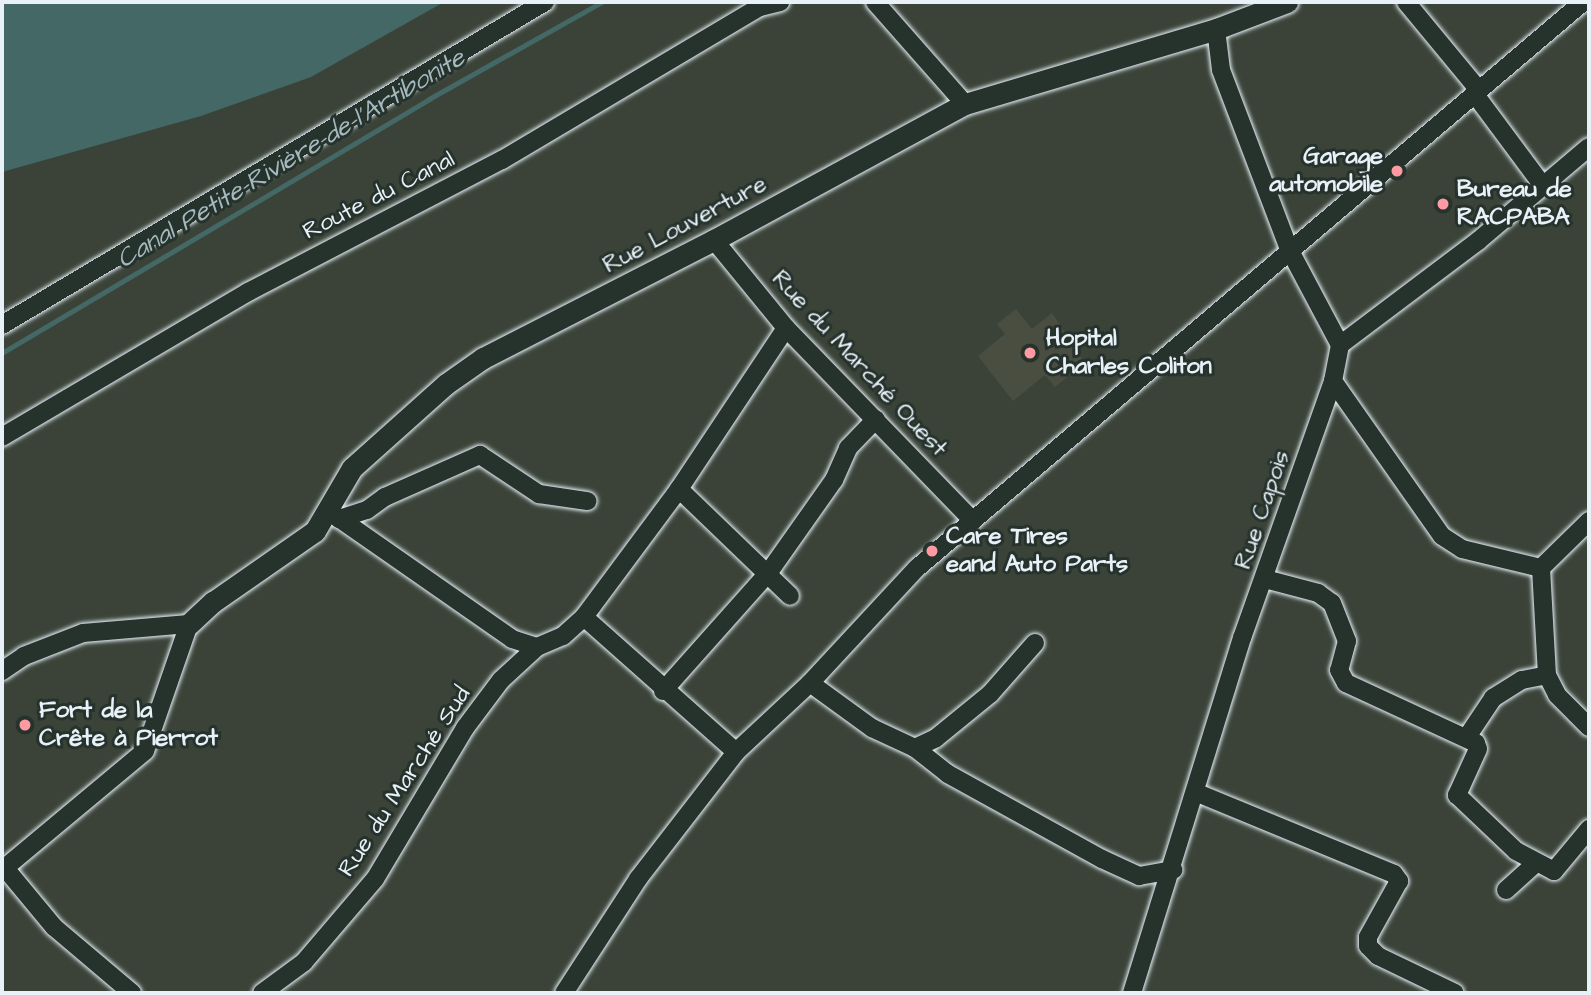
<!DOCTYPE html>
<meta charset="utf-8">
<style>
body{margin:0}
#map{position:relative;width:1591px;height:995px;overflow:hidden;background:#3b4339;font-family:"Architects Daughter",sans-serif}
div>[style]{position:absolute}
.built>*{inset:0;background:#4a4e41}
.water>*{inset:0;background:#436866}
.stream>*{height:4.5px;margin:-2.25px;padding:0 2.25px;transform-origin:2.25px;border-radius:2.25px;background:#436866}
.roads{filter:drop-shadow(0 0 2px #e8f1f8) drop-shadow(0 0 2px #e8f1f8)}
.minor>*{height:18px;margin:-9px;padding:0 9px;transform-origin:9px;border-radius:9px;background:#26332d}
.major>*{height:21px;margin:-10.5px;padding:0 10.5px;transform-origin:10.5px;border-radius:10.5px;background:#26332d}
.dots>*{width:19px;height:19px;translate:-50% -50%;box-sizing:border-box;border:4px solid #26332d;border-radius:50%}
span{translate:-50% -50%;white-space:nowrap;text-align:center;line-height:1.15;-webkit-text-stroke:6px #26332d;paint-order:stroke}
.poi-label{font-size:24px;color:#e8f1f8;font-weight:700}
.right{translate:-100% -50%;text-align:right}
.left{translate:0 -50%;text-align:left}
.street-label{font-size:24px;color:#e8f1f8}
.water-label{font-size:26px;color:#a6babe;font-style:italic}
.frame{position:absolute;inset:0;border:4px solid #e8f1f8;pointer-events:none}
</style>
<div id="map">
<div class="built">
<div style="clip-path:polygon(1016px 309px,1032px 329px,1052px 313px,1085px 363px,1055px 387px,1045px 375px,1013px 401px,978px 356px,1005px 334px,997px 324px)"></div>
</div>
<div class="water">
<div style="clip-path:polygon(2px 2px,444px 2px,311px 77px,201px 116px,2px 172px)"></div>
</div>
<div class="stream">
<div style="left:2px;top:353px;width:497px;rotate:-30.7deg"></div>
<div style="left:429px;top:99px;width:198px;rotate:-29.3deg"></div>
</div>
<div class="roads">
<div class="minor">
<div style="left:875px;top:2px;width:136px;rotate:48.6deg"></div>
<div style="left:1406px;top:2px;width:113px;rotate:50.4deg"></div>
<div style="left:1216px;top:29px;width:41px;rotate:83deg"></div>
<div style="left:1221px;top:70px;width:191px;rotate:69.2deg"></div>
<div style="left:1289px;top:249px;width:109px;rotate:62deg"></div>
<div style="left:1474px;top:93px;width:116px;rotate:53.4deg"></div>
<div style="left:714px;top:240px;width:114px;rotate:50.7deg"></div>
<div style="left:786px;top:328px;width:266px;rotate:45.9deg"></div>
<div style="left:2px;top:325px;width:632px;rotate:-30.75deg"></div>
<div style="left:1333px;top:381px;width:189px;rotate:54.9deg"></div>
<div style="left:1442px;top:536px;width:24px;rotate:33deg"></div>
<div style="left:1462px;top:549px;width:81px;rotate:13.5deg"></div>
<div style="left:2px;top:437px;width:286px;rotate:-30.5deg"></div>
<div style="left:248px;top:292px;width:286px;rotate:-27.5deg"></div>
<div style="left:502px;top:160px;width:300px;rotate:-30.7deg"></div>
<div style="left:760px;top:7px;width:21px;rotate:-14deg"></div>
<div style="left:679px;top:489px;width:154px;rotate:43.9deg"></div>
<div style="left:333px;top:514px;width:218px;rotate:34.9deg"></div>
<div style="left:512px;top:639px;width:26px;rotate:18deg"></div>
<div style="left:339px;top:519px;width:29px;rotate:-18deg"></div>
<div style="left:367px;top:510px;width:22px;rotate:-36deg"></div>
<div style="left:385px;top:497px;width:104px;rotate:-23.9deg"></div>
<div style="left:480px;top:455px;width:71px;rotate:33.5deg"></div>
<div style="left:539px;top:494px;width:49px;rotate:8.3deg"></div>
<div style="left:1541px;top:568px;width:107px;rotate:86.8deg"></div>
<div style="left:1547px;top:675px;width:22px;rotate:63deg"></div>
<div style="left:1557px;top:695px;width:45px;rotate:45deg"></div>
<div style="left:1541px;top:568px;width:67px;rotate:-44.4deg"></div>
<div style="left:1265px;top:579px;width:55px;rotate:14.8deg"></div>
<div style="left:1318px;top:593px;width:17px;rotate:36deg"></div>
<div style="left:1332px;top:603px;width:41px;rotate:68.5deg"></div>
<div style="left:1347px;top:641px;width:30px;rotate:105deg"></div>
<div style="left:1339px;top:670px;width:15px;rotate:62deg"></div>
<div style="left:1346px;top:683px;width:143px;rotate:24.8deg"></div>
<div style="left:1476px;top:743px;width:6px;rotate:72deg"></div>
<div style="left:1478px;top:749px;width:51px;rotate:114.5deg"></div>
<div style="left:1457px;top:795px;width:81px;rotate:43.5deg"></div>
<div style="left:1516px;top:851px;width:43px;rotate:27.8deg"></div>
<div style="left:1554px;top:871px;width:55px;rotate:-50.2deg"></div>
<div style="left:584px;top:617px;width:203px;rotate:41.6deg"></div>
<div style="left:2px;top:671px;width:27px;rotate:-34deg"></div>
<div style="left:24px;top:656px;width:63px;rotate:-21.3deg"></div>
<div style="left:83px;top:633px;width:106px;rotate:-4.9deg"></div>
<div style="left:189px;top:624px;width:134px;rotate:109.1deg"></div>
<div style="left:145px;top:751px;width:186px;rotate:140.2deg"></div>
<div style="left:810px;top:683px;width:77px;rotate:36deg"></div>
<div style="left:872px;top:728px;width:47px;rotate:24.9deg"></div>
<div style="left:915px;top:748px;width:42px;rotate:38.2deg"></div>
<div style="left:948px;top:774px;width:176px;rotate:28.9deg"></div>
<div style="left:1102px;top:859px;width:41px;rotate:24.7deg"></div>
<div style="left:1139px;top:876px;width:35px;rotate:-10deg"></div>
<div style="left:663px;top:691px;width:159px;rotate:-48.3deg"></div>
<div style="left:769px;top:572px;width:113px;rotate:-54.8deg"></div>
<div style="left:834px;top:480px;width:35px;rotate:-66deg"></div>
<div style="left:848px;top:448px;width:40px;rotate:-46deg"></div>
<div style="left:1467px;top:737px;width:47px;rotate:-56.3deg"></div>
<div style="left:1493px;top:698px;width:34px;rotate:-32deg"></div>
<div style="left:1522px;top:680px;width:25px;rotate:-11deg"></div>
<div style="left:915px;top:748px;width:23px;rotate:-25deg"></div>
<div style="left:936px;top:738px;width:70px;rotate:-39.2deg"></div>
<div style="left:990px;top:694px;width:68px;rotate:-48.6deg"></div>
<div style="left:1195px;top:792px;width:215px;rotate:22.4deg"></div>
<div style="left:1394px;top:874px;width:9px;rotate:54deg"></div>
<div style="left:1399px;top:881px;width:64px;rotate:119deg"></div>
<div style="left:1368px;top:937px;width:9px;rotate:90deg"></div>
<div style="left:1368px;top:946px;width:14px;rotate:45deg"></div>
<div style="left:1378px;top:956px;width:85px;rotate:25.7deg"></div>
<div style="left:5px;top:868px;width:77px;rotate:50.3deg"></div>
<div style="left:54px;top:927px;width:102px;rotate:40.2deg"></div>
<div style="left:1506px;top:890px;width:39px;rotate:-42deg"></div>
<div style="left:262px;top:993px;width:52px;rotate:-36.4deg"></div>
<div style="left:304px;top:962px;width:109px;rotate:-49.5deg"></div>
<div style="left:375px;top:879px;width:176px;rotate:-59.2deg"></div>
<div style="left:465px;top:728px;width:60px;rotate:-53.1deg"></div>
<div style="left:501px;top:680px;width:49px;rotate:-42.5deg"></div>
<div style="left:537px;top:647px;width:28px;rotate:-23deg"></div>
<div style="left:563px;top:636px;width:28px;rotate:-42deg"></div>
<div style="left:584px;top:617px;width:159px;rotate:-53.4deg"></div>
<div style="left:679px;top:489px;width:193px;rotate:-56.4deg"></div>
<div style="left:564px;top:993px;width:136px;rotate:-57deg"></div>
<div style="left:638px;top:879px;width:160px;rotate:-52.3deg"></div>
<div style="left:736px;top:752px;width:101px;rotate:-43deg"></div>
<div style="left:810px;top:683px;width:157px;rotate:-47.1deg"></div>
<div style="left:917px;top:568px;width:874px;rotate:-40.36deg"></div>
<div style="left:1132px;top:993px;width:372px;rotate:-72.8deg"></div>
<div style="left:1242px;top:638px;width:273px;rotate:-70.5deg"></div>
<div style="left:1333px;top:381px;width:37px;rotate:-79deg"></div>
<div style="left:1340px;top:345px;width:173px;rotate:-37deg"></div>
<div style="left:1478px;top:241px;width:145px;rotate:-40.3deg"></div>
</div>
<div class="major">
<div style="left:189px;top:624px;width:33px;rotate:-43deg"></div>
<div style="left:213px;top:602px;width:124px;rotate:-34.8deg"></div>
<div style="left:315px;top:531px;width:73px;rotate:-59.6deg"></div>
<div style="left:352px;top:468px;width:126px;rotate:-41.8deg"></div>
<div style="left:446px;top:384px;width:45px;rotate:-35.1deg"></div>
<div style="left:483px;top:358px;width:259px;rotate:-27.1deg"></div>
<div style="left:714px;top:240px;width:285px;rotate:-28.5deg"></div>
<div style="left:965px;top:104px;width:262px;rotate:-16.6deg"></div>
<div style="left:1216px;top:29px;width:76px;rotate:-20.8deg"></div>
</div>
</div>
<div class="dots">
<div style="left:1397px;top:171px;background:#ff9aa2"></div>
<div style="left:1443px;top:204px;background:#ff9aa2"></div>
<div style="left:1030px;top:353px;background:#ff9aa2"></div>
<div style="left:932px;top:551px;background:#ff9aa2"></div>
<div style="left:25px;top:725px;background:#ff9aa2"></div>
</div>
<div class="poi-label">
<span class="right" style="left:1383px;top:171px">Garage<br>automobile</span>
<span class="left" style="left:1457px;top:204px">Bureau de<br>RACPABA</span>
<span class="left" style="left:1046px;top:353px">Hopital<br>Charles Coliton</span>
<span class="left" style="left:946px;top:551px">Care Tires<br>eand Auto Parts</span>
<span class="left" style="left:39px;top:725px">Fort de la<br>Crête à Pierrot</span>
</div>
<div class="street-label">
<span style="left:379px;top:196px;rotate:-27deg">Route du Canal</span>
<span style="left:685px;top:225px;rotate:-28deg">Rue Louverture</span>
<span style="left:859px;top:364px;rotate:47deg">Rue du Marché Ouest</span>
<span style="left:1263px;top:510px;rotate:-71deg">Rue Capois</span>
<span style="left:405px;top:782px;rotate:-57deg">Rue du Marché Sud</span>
</div>
<div class="water-label">
<span style="left:291px;top:159px;rotate:-31deg">Canal Petite-Rivière-de-l'Artibonite</span>
</div>
<div class="frame"></div>
</div>
